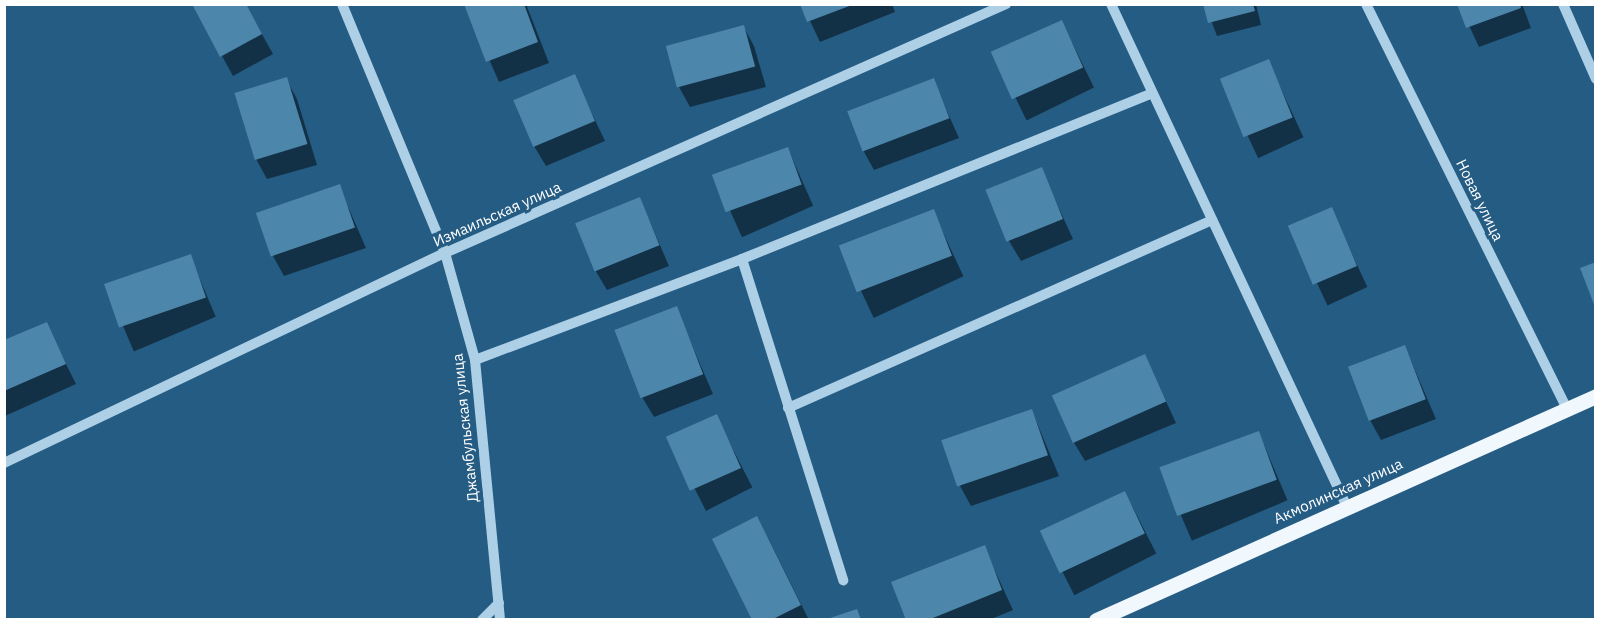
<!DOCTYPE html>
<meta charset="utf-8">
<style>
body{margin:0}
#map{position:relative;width:1600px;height:624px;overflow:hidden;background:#255c83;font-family:"IBM Plex Sans",sans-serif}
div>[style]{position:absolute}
.shadow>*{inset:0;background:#0007;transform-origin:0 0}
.building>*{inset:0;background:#4d86ab;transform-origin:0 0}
.minor>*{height:10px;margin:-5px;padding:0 5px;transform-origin:5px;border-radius:5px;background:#aed0e7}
.major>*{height:15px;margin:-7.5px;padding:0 7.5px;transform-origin:7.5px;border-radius:7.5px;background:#f0f7fd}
span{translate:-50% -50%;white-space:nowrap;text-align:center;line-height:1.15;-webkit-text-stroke:6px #255c83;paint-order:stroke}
.street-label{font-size:15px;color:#fff}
.frame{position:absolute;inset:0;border:6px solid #fff;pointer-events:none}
</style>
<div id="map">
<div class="shadow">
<div style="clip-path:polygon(245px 4px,273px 54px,233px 76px,222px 56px)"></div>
<div style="clip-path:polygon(465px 4px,526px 4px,549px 63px,499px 82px)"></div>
<div style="clip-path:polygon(802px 4px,892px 4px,895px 12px,820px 42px)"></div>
<div style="clip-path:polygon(1205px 4px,1256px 4px,1261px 25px,1217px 36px)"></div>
<div style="clip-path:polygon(1459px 4px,1522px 4px,1531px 28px,1479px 47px)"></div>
<div style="left:1062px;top:22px;width:73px;height:75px;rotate:64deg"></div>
<div style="clip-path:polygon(743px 26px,754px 46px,766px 87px,690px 107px,679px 87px)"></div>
<div style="left:1268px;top:61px;width:84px;height:50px;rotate:65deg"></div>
<div style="clip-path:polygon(574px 76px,605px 141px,546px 166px,534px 146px)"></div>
<div style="clip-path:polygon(286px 79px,297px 99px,317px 165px,267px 179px,256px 159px)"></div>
<div style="clip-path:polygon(933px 80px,959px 138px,874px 170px,863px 150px)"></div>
<div style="left:788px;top:149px;width:62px;height:78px;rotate:66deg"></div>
<div style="clip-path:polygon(1041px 169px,1073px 239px,1021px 261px,1009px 241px)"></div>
<div style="clip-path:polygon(339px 186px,366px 248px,284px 276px,273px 256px)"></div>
<div style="clip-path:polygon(640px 199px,669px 266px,607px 290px,595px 270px)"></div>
<div style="left:1331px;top:209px;width:86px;height:44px;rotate:65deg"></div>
<div style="left:933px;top:211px;width:72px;height:99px;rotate:65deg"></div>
<div style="left:190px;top:256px;width:66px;height:89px;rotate:67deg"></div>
<div style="clip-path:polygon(676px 308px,713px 394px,654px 417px,642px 397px)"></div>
<div style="clip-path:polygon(46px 324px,76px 384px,5px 416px,4px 342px)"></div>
<div style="clip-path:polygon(1405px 347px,1436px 419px,1381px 440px,1370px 420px)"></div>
<div style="clip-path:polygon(1145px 356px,1176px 423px,1085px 461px,1073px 441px)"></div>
<div style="clip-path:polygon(1032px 411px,1059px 476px,971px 506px,960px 486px)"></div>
<div style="left:716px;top:416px;width:80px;height:52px;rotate:63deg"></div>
<div style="left:1259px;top:433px;width:73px;height:104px;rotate:67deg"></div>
<div style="left:1125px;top:492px;width:69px;height:92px;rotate:63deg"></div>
<div style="clip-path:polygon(757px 518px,768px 538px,809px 620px,754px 620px)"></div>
<div style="clip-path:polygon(984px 547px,1013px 610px,989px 620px,907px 620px)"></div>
</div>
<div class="building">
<div style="clip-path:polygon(192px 4px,246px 4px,262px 34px,220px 57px)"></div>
<div style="clip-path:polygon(464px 4px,524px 4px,538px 42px,486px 62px)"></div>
<div style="clip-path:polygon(800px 4px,852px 4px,852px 5px,807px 22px)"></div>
<div style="clip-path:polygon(1203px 4px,1253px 4px,1255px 11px,1208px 23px)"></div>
<div style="clip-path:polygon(1457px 4px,1520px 4px,1521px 8px,1466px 28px)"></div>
<div style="left:1062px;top:20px;width:52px;height:78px;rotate:66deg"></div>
<div style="left:744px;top:25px;width:43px;height:81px;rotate:75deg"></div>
<div style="left:1269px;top:59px;width:63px;height:53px;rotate:68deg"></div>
<div style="left:575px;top:74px;width:51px;height:67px;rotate:67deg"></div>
<div style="left:287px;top:77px;width:70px;height:55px;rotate:73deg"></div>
<div style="left:934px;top:78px;width:43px;height:93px;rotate:69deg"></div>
<div style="left:788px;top:147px;width:40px;height:81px;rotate:70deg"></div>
<div style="left:1042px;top:167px;width:56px;height:61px;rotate:68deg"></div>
<div style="left:340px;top:184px;width:46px;height:89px;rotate:71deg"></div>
<div style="left:640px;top:197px;width:52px;height:70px;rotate:68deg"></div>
<div style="left:1332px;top:207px;width:64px;height:48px;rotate:67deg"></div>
<div style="left:934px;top:209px;width:50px;height:102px;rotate:69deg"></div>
<div style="left:191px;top:254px;width:46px;height:92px;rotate:71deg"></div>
<div style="clip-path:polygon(1596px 262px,1596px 307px,1595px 307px,1580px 268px)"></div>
<div style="left:677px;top:306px;width:73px;height:67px;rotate:69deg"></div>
<div style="clip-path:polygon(47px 322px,66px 364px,4px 391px,4px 340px)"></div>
<div style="left:1405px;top:345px;width:58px;height:61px;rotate:69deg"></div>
<div style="left:1145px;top:354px;width:52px;height:102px;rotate:66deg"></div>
<div style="left:1032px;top:409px;width:49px;height:96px;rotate:71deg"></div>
<div style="left:717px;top:414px;width:59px;height:56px;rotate:66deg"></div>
<div style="left:1259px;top:431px;width:52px;height:106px;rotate:70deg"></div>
<div style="left:1125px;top:491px;width:47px;height:94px;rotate:65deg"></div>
<div style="clip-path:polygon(757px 516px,801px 605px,771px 620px,752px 620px,712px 539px)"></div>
<div style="clip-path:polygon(985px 545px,1002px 590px,928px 620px,906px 620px,891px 582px)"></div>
<div style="clip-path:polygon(857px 609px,861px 620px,827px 620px,827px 619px)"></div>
</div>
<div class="minor">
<div style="left:342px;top:4px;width:269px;rotate:67.5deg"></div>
<div style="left:445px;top:253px;width:111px;rotate:74.3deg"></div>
<div style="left:475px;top:360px;width:261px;rotate:84.5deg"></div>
<div style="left:1111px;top:4px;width:556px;rotate:64.86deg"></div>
<div style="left:1366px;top:4px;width:452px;rotate:63.6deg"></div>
<div style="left:1563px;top:4px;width:82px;rotate:66.3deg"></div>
<div style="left:742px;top:259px;width:337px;rotate:72.5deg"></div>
<div style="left:475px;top:360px;width:285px;rotate:-20.7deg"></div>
<div style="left:742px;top:259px;width:442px;rotate:-22deg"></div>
<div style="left:788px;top:408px;width:464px;rotate:-23.9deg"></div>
<div style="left:4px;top:463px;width:488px;rotate:-25.5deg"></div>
<div style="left:445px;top:253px;width:614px;rotate:-23.93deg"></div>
<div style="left:482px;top:620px;width:24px;rotate:-45deg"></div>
</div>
<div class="major">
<div style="left:1096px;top:620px;width:548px;rotate:-24.13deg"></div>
</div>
<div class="street-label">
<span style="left:1480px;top:200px;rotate:64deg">Новая улица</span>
<span style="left:497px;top:214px;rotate:-24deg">Измаильская улица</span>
<span style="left:465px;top:428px;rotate:-96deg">Джамбульская улица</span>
<span style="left:1338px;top:491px;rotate:-24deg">Акмолинская улица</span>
</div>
<div class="frame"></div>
</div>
